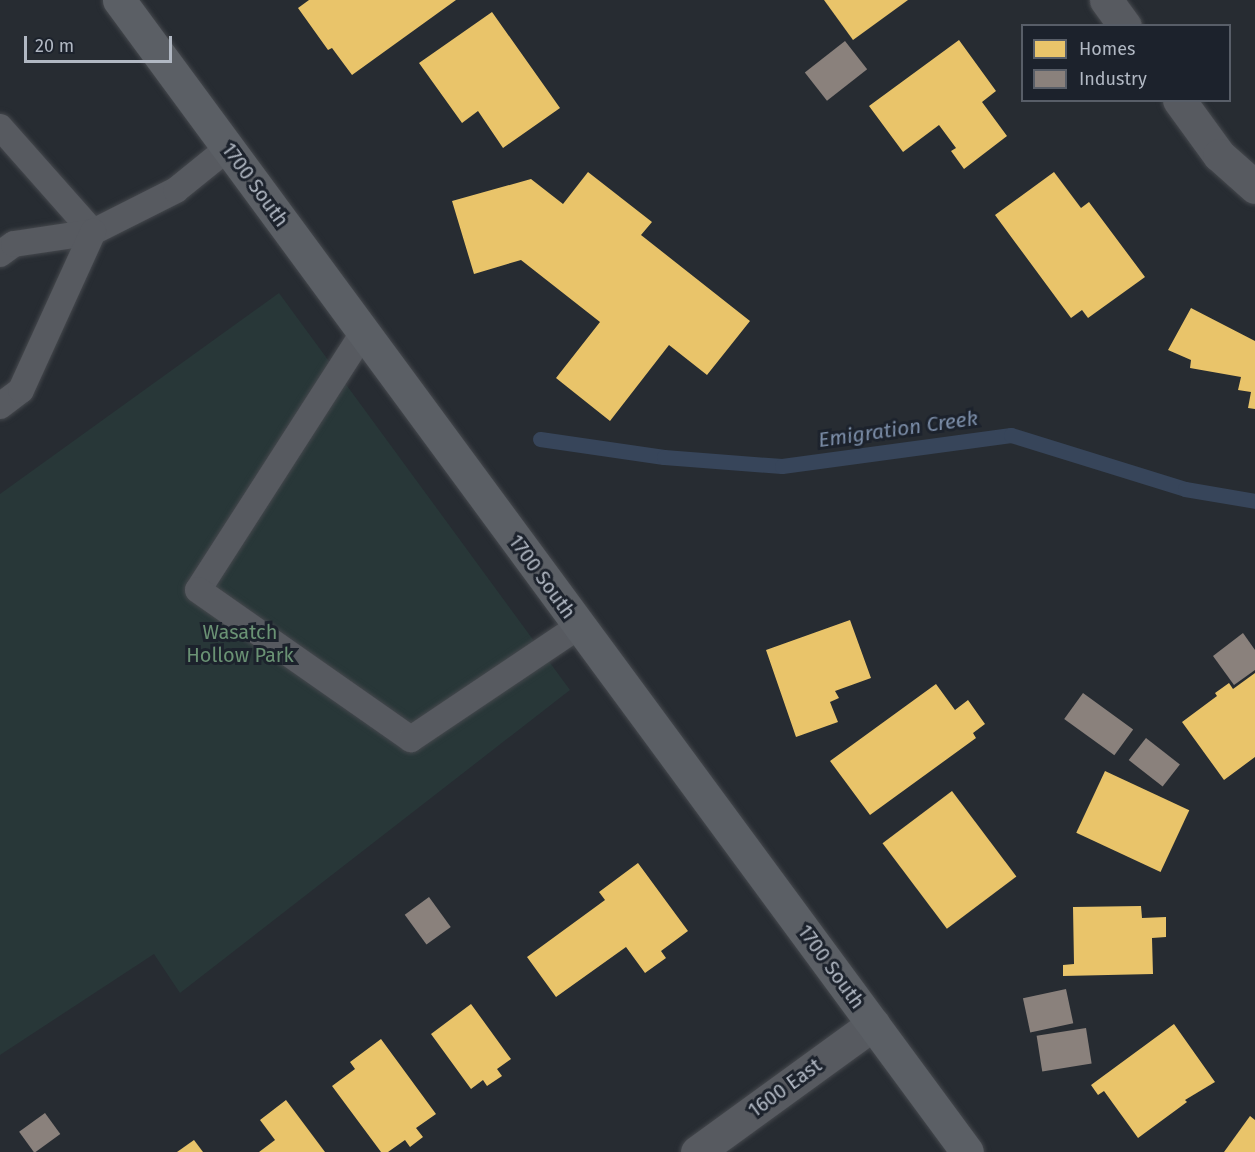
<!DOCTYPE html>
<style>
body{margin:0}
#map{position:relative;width:1255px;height:1152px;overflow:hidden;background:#272c32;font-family:"Fira Sans",sans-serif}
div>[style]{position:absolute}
.green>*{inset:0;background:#283738}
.homes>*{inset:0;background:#e9c46a;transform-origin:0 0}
.industry>*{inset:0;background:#8a817c;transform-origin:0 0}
.stream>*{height:15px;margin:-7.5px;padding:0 7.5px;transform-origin:7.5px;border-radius:7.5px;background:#37455a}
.roads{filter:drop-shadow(0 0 2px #45484d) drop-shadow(0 0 2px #45484d)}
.lane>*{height:26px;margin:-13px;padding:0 13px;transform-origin:13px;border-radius:13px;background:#575a60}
.street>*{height:33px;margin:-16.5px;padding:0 16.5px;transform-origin:16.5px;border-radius:16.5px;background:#575a60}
.secondary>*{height:33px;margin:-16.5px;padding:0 16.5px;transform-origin:16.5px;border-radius:16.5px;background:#5b5f65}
span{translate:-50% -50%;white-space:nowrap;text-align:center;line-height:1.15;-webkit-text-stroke:6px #1c222c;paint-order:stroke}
.street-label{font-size:20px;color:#b1b8c3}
.park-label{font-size:20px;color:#6a9274}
.water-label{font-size:21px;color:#7c8ea9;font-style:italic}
.legend{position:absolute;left:1021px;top:24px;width:210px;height:78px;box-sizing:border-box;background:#1c222c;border:2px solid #585e68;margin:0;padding:8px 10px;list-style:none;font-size:18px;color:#b1b8c3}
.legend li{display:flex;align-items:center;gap:12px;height:30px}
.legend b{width:30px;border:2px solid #585e68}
.scale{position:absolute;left:24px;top:36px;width:148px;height:27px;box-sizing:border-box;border:3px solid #b1b8c3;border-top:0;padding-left:8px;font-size:18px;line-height:21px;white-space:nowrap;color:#b1b8c3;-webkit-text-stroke:4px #1c222c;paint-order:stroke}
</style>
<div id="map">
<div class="green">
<div style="clip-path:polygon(279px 293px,570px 690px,180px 993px,154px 954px,0 1055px,0 494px)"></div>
</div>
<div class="homes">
<div style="clip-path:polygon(309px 0,456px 0,352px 75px,332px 48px,328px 50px,298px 8px)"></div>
<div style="clip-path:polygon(824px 0,908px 0,853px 40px)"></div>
<div style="clip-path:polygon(492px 12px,560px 108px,503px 148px,478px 111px,462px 123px,419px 63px)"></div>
<div style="clip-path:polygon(959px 40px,996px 91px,982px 102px,1007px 136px,964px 169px,951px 151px,956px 148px,939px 125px,903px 152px,869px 106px)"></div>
<div style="clip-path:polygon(588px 172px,652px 222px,641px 235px,750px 321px,707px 375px,669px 345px,610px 421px,556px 378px,600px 322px,521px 260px,474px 274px,452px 201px,531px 179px,563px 204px)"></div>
<div style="clip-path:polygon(1054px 172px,1081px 208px,1089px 202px,1145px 277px,1088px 318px,1082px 310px,1071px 318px,995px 215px)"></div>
<div style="clip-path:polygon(1191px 308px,1255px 341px,1255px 409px,1248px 408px,1251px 392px,1238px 390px,1241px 377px,1190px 368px,1191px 360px,1168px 350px)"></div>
<div style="clip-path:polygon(850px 620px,871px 678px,835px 691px,839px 698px,830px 702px,838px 722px,796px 737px,766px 650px)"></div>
<div style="clip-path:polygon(1255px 673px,1255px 757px,1224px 780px,1182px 722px,1217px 696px,1215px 693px,1229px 683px,1233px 689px)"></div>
<div style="clip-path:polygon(936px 684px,955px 710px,968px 700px,985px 724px,973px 733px,976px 738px,870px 815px,830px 761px)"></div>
<div style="left:1105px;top:771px;width:93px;height:68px;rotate:25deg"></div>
<div style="left:952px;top:791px;width:107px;height:87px;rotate:53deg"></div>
<div style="clip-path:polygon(638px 863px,688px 931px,661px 951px,666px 958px,645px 973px,626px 947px,556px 997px,527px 957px,605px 900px,599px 892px)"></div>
<div style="clip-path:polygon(1141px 906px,1142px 918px,1166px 917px,1166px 937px,1152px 938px,1153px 974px,1063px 976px,1063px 965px,1074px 964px,1073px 907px)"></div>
<div style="clip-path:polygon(471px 1004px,511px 1059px,497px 1069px,502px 1076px,487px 1086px,483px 1080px,471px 1089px,431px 1034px)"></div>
<div style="clip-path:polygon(1174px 1024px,1215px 1082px,1185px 1100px,1187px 1102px,1138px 1138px,1104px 1091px,1098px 1095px,1091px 1085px)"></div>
<div style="clip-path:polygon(381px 1039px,436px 1114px,416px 1128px,423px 1137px,410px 1147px,405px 1140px,388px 1152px,381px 1152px,332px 1086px,355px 1069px,350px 1062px)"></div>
<div style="clip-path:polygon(286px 1100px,325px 1152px,259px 1152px,275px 1140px,260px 1120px)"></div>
<div style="clip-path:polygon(1250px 1116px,1255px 1120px,1255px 1152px,1224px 1152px)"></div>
<div style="clip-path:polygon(194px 1140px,203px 1152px,177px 1152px)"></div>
</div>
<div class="industry">
<div style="left:845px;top:41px;width:36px;height:51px;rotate:52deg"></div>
<div style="clip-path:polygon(1243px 633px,1255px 650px,1255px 670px,1234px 685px,1213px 656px)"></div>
<div style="left:1083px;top:693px;width:62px;height:32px;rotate:36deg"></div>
<div style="left:1146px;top:738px;width:43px;height:28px;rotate:38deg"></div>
<div style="left:429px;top:897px;width:37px;height:30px;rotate:54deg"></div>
<div style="left:1066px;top:989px;width:35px;height:44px;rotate:78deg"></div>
<div style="left:1086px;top:1028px;width:36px;height:50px;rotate:81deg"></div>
<div style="left:45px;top:1113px;width:26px;height:32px;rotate:54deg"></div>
</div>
<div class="stream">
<div style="left:540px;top:439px;width:125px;rotate:8.3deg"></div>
<div style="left:664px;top:457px;width:118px;rotate:4.4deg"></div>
<div style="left:782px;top:466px;width:231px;rotate:-7.7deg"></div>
<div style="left:1011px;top:435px;width:182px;rotate:17.2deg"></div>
<div style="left:1185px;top:489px;width:71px;rotate:9.7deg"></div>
</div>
<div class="roads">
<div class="lane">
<div style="left:0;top:127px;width:140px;rotate:48.5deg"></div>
<div style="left:0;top:254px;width:17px;rotate:-36deg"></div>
<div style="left:14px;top:244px;width:80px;rotate:-8.6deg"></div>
<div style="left:93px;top:232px;width:93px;rotate:-26.8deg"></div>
<div style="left:176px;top:190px;width:67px;rotate:-38.9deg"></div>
<div style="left:363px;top:333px;width:305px;rotate:122.7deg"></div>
<div style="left:198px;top:590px;width:260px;rotate:35deg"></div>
<div style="left:411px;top:739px;width:202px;rotate:-33.9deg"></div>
<div style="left:0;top:406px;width:26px;rotate:-37deg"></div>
<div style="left:21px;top:390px;width:174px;rotate:-65.5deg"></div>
</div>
<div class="street">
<div style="left:1106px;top:0;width:32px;rotate:54deg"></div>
<div style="left:1179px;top:100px;width:68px;rotate:54deg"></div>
<div style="left:1219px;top:155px;width:48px;rotate:41.6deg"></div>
<div style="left:697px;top:1152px;width:218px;rotate:-36deg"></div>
</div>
<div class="secondary">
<div style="left:119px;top:0;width:1430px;rotate:53.64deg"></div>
</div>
</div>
<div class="street-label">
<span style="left:255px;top:185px;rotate:54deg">1700 South</span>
<span style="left:542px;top:577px;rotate:54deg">1700 South</span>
<span style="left:831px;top:967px;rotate:54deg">1700 South</span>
<span style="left:785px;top:1088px;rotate:-36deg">1600 East</span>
</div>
<div class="park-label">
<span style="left:240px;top:644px">Wasatch<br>Hollow Park</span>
</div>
<div class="water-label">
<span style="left:898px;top:429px;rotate:-8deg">Emigration Creek</span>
</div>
<ul class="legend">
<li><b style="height:16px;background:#e9c46a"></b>Homes</li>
<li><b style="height:16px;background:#8a817c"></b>Industry</li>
</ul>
<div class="scale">20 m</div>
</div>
